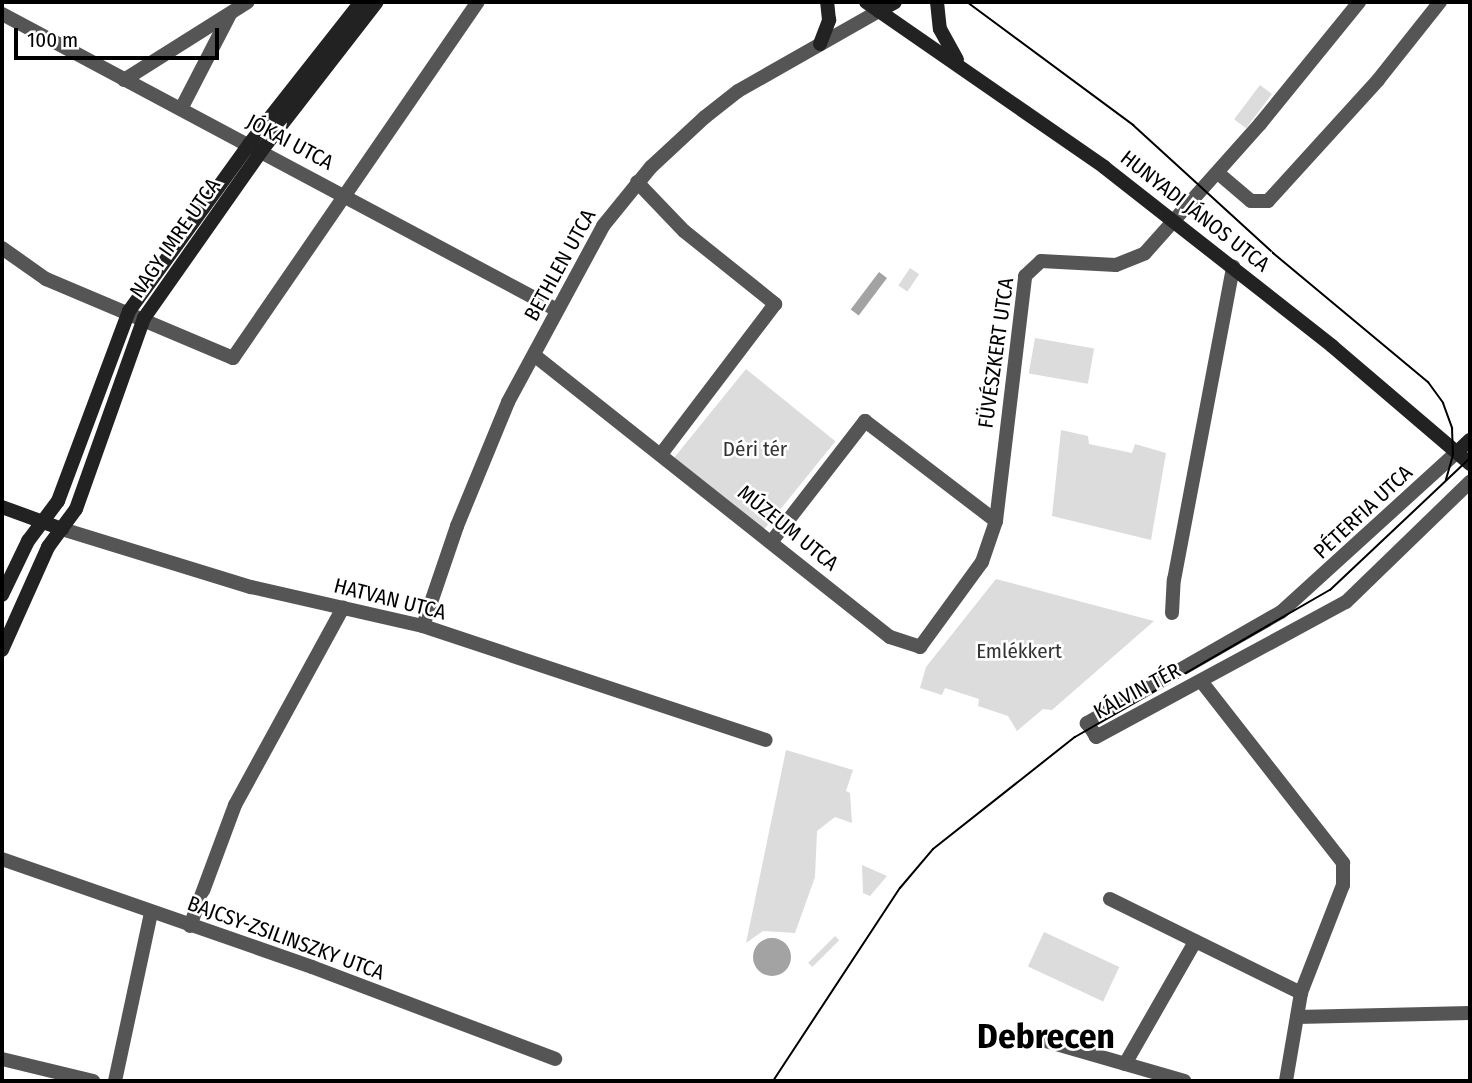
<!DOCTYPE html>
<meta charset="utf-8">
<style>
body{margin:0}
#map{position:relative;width:1472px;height:1083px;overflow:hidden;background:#fff;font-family:"Fira Sans Condensed",sans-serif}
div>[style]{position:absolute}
.green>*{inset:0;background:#dcdcdc;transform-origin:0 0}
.water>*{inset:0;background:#a3a3a3;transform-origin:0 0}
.round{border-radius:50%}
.street>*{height:14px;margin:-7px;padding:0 7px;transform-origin:7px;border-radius:7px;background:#555}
.secondary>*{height:14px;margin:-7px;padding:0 7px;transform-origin:7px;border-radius:7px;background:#222}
.tram>*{height:2px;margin:-1px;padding:0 1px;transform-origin:1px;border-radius:1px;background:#000}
span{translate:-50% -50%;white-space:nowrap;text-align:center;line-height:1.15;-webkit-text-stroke:5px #fff;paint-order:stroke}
.street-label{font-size:21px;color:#000}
.park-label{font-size:21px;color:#333}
.town-label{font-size:35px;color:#000;font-weight:700}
.frame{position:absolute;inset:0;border:4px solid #000;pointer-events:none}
.scale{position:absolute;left:14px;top:28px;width:205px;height:32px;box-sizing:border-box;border:4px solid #000;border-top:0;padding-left:9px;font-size:21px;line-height:24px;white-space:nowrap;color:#000;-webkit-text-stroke:5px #fff;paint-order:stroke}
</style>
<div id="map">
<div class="green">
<div style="left:1260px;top:85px;width:15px;height:43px;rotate:37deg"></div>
<div style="left:910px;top:268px;width:11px;height:21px;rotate:34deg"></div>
<div style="left:1035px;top:338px;width:60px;height:36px;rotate:10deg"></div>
<div style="left:746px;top:369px;width:115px;height:114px;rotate:39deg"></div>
<div style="clip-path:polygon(1061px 430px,1088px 436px,1089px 444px,1132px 453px,1135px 444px,1166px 453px,1151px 540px,1052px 516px)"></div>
<div style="clip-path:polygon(996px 579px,1086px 603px,1154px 621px,1052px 710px,1043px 709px,1017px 731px,1008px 716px,978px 706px,979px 699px,945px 688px,942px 695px,920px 688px,926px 667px)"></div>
<div style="clip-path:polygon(786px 750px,853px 770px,846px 791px,850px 793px,852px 823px,835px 817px,817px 831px,815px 877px,795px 933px,763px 931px,746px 943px)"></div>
<div style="clip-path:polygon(862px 865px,887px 876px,870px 896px,863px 893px)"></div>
<div style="left:1044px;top:932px;width:83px;height:38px;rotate:25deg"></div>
<div style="left:835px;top:936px;width:6px;height:38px;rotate:45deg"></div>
</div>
<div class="water">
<div style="left:879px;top:272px;width:10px;height:47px;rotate:37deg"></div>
<div class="round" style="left:753px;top:938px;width:38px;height:38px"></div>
</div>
<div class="street">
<div style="left:2px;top:14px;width:629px;rotate:28.07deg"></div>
<div style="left:124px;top:80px;width:146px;rotate:-32.2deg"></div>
<div style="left:181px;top:109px;width:107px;rotate:-62.7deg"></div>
<div style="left:1218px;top:173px;width:43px;rotate:40.3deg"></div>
<div style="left:1251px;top:201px;width:17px"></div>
<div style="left:1268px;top:201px;width:164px;rotate:-47.7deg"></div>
<div style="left:1378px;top:80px;width:100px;rotate:-51.5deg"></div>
<div style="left:637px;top:182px;width:68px;rotate:46.2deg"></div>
<div style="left:684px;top:231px;width:117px;rotate:38.7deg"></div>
<div style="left:775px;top:304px;width:188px;rotate:127.2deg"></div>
<div style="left:2px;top:248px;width:54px;rotate:35.2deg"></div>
<div style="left:46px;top:279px;width:203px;rotate:22.9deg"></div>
<div style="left:233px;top:358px;width:432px;rotate:-55.5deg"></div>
<div style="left:534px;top:355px;width:454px;rotate:38.4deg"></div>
<div style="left:890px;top:637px;width:32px;rotate:18deg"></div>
<div style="left:920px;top:647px;width:105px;rotate:-53.9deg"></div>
<div style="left:982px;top:562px;width:43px;rotate:-71.1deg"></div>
<div style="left:996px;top:521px;width:247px;rotate:-83.2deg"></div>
<div style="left:1025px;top:276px;width:22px;rotate:-43deg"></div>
<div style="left:1041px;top:261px;width:75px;rotate:3.1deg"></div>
<div style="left:1116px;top:265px;width:31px;rotate:-22deg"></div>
<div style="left:1145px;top:253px;width:173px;rotate:-48.3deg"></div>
<div style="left:1260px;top:124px;width:157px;rotate:-50.9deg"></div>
<div style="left:1457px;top:452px;width:238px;rotate:137.7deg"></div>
<div style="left:1281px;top:612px;width:224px;rotate:150.2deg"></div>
<div style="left:1087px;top:723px;width:12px;rotate:55deg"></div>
<div style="left:1094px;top:733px;width:4px;rotate:63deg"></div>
<div style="left:1096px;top:737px;width:284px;rotate:-28.4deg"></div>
<div style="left:1346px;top:602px;width:173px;rotate:-44.1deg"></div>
<div style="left:62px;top:529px;width:198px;rotate:17.1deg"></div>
<div style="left:251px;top:587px;width:176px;rotate:12.8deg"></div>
<div style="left:423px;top:626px;width:361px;rotate:18.4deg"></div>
<div style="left:772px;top:541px;width:152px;rotate:-52.2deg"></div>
<div style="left:865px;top:421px;width:165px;rotate:37.4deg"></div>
<div style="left:1172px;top:613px;width:33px;rotate:-87deg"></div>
<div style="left:1174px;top:580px;width:319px;rotate:-79.3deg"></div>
<div style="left:423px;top:626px;width:106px;rotate:-71.2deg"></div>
<div style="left:457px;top:526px;width:134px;rotate:-67.6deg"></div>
<div style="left:508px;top:402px;width:200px;rotate:-61.6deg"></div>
<div style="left:603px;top:226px;width:76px;rotate:-50.9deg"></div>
<div style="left:651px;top:167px;width:74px;rotate:-42.8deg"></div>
<div style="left:705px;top:117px;width:42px;rotate:-38.2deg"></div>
<div style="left:738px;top:91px;width:162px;rotate:-29.6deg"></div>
<div style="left:1201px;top:681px;width:231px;rotate:52deg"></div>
<div style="left:1343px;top:863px;width:22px;rotate:90deg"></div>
<div style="left:1343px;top:885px;width:116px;rotate:111.3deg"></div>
<div style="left:1301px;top:993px;width:89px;rotate:99.7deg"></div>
<div style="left:2px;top:859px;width:328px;rotate:19.2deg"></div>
<div style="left:312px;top:967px;width:260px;rotate:20.7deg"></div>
<div style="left:1110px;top:899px;width:213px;rotate:26.2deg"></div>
<div style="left:190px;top:926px;width:129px;rotate:-69.6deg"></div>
<div style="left:235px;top:805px;width:225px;rotate:-61.3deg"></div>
<div style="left:1297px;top:1017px;width:173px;rotate:-1.3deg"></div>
<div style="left:1025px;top:1035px;width:166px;rotate:16.1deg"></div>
<div style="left:2px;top:1059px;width:94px;rotate:13.6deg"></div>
<div style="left:1125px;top:1064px;width:141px;rotate:-60.2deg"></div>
<div style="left:115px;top:1081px;width:172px;rotate:-77.9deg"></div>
</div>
<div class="secondary">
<div style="left:866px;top:2px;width:290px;rotate:34.7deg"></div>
<div style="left:1104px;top:167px;width:290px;rotate:38.1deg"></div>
<div style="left:1332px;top:346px;width:182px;rotate:40.5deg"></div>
<div style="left:937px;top:2px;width:27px;rotate:84deg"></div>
<div style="left:940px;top:29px;width:35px;rotate:61deg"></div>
<div style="left:879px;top:11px;width:18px;rotate:-29deg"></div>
<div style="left:820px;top:44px;width:26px;rotate:-69deg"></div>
<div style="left:829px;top:20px;width:18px;rotate:-96deg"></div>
<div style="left:1457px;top:452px;width:18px;rotate:-43deg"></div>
<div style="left:2px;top:507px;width:64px;rotate:20.1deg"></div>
<div style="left:2px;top:595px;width:60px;rotate:-64.3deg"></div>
<div style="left:28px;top:541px;width:50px;rotate:-53.1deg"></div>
<div style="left:58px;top:501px;width:203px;rotate:-69.5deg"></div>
<div style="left:129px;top:311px;width:207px;rotate:-54.2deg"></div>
<div style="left:250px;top:143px;width:179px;rotate:-51.8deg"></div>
<div style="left:2px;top:650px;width:113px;rotate:-65.9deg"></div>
<div style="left:48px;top:547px;width:47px;rotate:-53.6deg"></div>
<div style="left:76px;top:509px;width:203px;rotate:-70.4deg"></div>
<div style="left:144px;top:318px;width:205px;rotate:-54.9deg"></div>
<div style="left:262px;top:150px;width:187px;rotate:-52.2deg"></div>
</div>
<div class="tram">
<div style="left:967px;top:2px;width:207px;rotate:36.5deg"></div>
<div style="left:1133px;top:125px;width:190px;rotate:42.4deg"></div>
<div style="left:1273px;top:253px;width:202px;rotate:39.8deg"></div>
<div style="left:1428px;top:382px;width:26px;rotate:54deg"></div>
<div style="left:1443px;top:403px;width:27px;rotate:70deg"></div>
<div style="left:1452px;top:428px;width:27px;rotate:88deg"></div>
<div style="left:1453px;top:455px;width:26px;rotate:106deg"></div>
<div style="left:773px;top:1081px;width:231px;rotate:-56.7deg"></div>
<div style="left:900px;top:888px;width:51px;rotate:-49.8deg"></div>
<div style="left:933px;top:849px;width:181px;rotate:-38.3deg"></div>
<div style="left:1075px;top:737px;width:294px;rotate:-30deg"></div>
<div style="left:1330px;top:590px;width:192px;rotate:-43.3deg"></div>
</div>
<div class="street-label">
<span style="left:290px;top:142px;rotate:28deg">JÓKAI UTCA</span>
<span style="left:1195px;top:211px;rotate:38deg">HUNYADI JÁNOS UTCA</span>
<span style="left:175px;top:238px;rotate:-55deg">NAGY IMRE UTCA</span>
<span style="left:560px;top:265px;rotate:-61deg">BETHLEN UTCA</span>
<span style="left:996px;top:353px;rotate:-82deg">FÜVÉSZKERT UTCA</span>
<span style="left:1363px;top:512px;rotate:-43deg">PÉTERFIA UTCA</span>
<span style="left:788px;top:528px;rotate:39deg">MÚZEUM UTCA</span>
<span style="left:390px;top:599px;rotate:14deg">HATVAN UTCA</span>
<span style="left:1137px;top:691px;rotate:-28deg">KÁLVIN TÉR</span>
<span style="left:286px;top:938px;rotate:20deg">BAJCSY-ZSILINSZKY UTCA</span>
</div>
<div class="park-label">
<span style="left:755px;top:449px">Déri tér</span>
<span style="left:1019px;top:651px">Emlékkert</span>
</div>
<div class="town-label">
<span style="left:1046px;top:1036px">Debrecen</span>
</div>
<div class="frame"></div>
<div class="scale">100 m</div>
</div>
